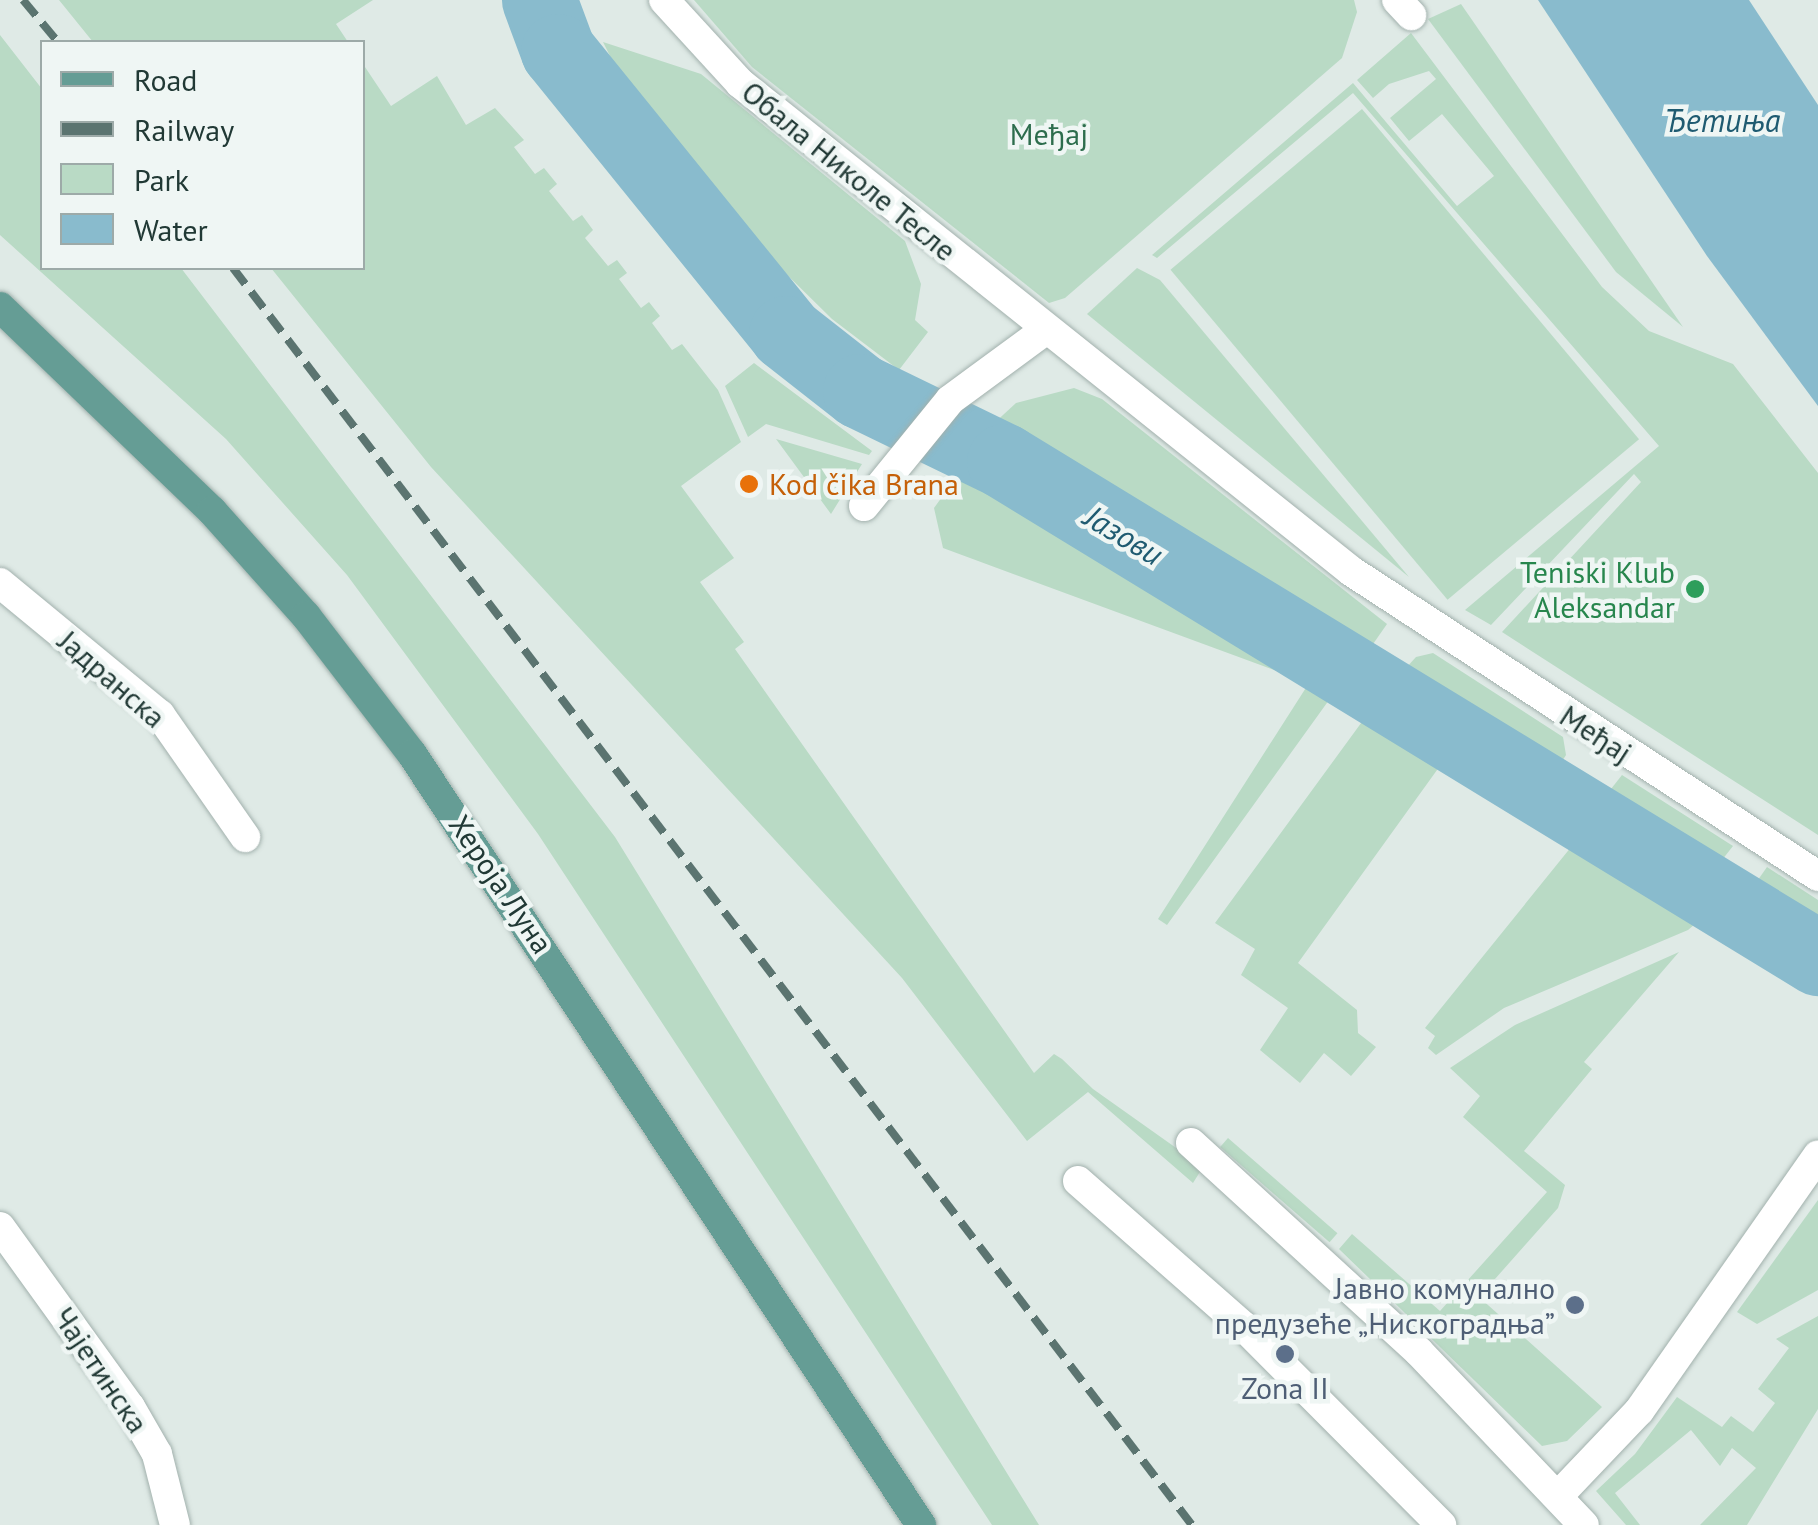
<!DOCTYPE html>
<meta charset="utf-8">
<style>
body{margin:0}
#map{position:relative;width:1818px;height:1525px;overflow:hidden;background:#dfeae6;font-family:"PT Sans",sans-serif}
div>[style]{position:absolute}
.green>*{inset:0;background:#b9dac5;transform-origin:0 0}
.water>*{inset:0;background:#89bbcd}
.canal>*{height:75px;margin:-37.5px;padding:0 37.5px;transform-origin:37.5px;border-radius:37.5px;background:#89bbcd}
.roads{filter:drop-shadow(0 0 2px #a2b1ad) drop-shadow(0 0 2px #a2b1ad)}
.minor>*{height:30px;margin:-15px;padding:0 15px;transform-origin:15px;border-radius:15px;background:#fff}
.major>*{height:30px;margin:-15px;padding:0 15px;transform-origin:15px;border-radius:15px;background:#659d95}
.rail>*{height:8px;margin-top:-4px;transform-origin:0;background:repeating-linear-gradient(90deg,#5b7470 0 20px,transparent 0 30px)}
.dots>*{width:28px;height:28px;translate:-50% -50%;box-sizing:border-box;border:5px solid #eff6f4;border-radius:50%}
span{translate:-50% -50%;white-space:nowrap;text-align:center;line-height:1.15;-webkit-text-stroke:9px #eff6f4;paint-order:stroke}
.park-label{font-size:30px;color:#2d6d4d}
.street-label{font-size:30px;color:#213935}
.food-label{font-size:30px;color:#c56008}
.left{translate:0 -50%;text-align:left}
.leisure-label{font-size:30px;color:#27864d}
.right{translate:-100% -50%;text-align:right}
.service-label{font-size:30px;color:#4e5e75}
.water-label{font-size:32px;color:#1f5b71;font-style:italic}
.legend{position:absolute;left:40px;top:40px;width:325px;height:230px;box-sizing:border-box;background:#eff6f4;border:2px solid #9daaa8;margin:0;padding:12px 18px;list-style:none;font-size:30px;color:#213935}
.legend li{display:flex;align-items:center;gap:20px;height:50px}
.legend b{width:50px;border:2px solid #9daaa8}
</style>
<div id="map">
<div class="green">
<div style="clip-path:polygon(59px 0,373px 0,336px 24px,348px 42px,93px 42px)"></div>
<div style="clip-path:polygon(694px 0,1354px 0,1357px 12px,1342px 58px,1065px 298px,1049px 303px,752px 67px)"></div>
<div style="clip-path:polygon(1461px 4px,1490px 46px,1683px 327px,1616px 272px,1428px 19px)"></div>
<div style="clip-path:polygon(1411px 33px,1602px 287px,1649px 331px,1733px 364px,1818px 473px,1818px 835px,1502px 632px,1641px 482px,1634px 474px,1491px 625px,1465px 610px,1659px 446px,1353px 93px,1157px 258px,1152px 255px,1353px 83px,1457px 206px,1494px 176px,1442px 114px,1409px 141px,1390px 118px,1436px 79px,1429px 71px,1389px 84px,1373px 98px,1357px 80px)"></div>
<div style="clip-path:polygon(0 35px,42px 89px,42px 268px,181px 268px,615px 837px,1039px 1525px,992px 1525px,538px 834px,347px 575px,226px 439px,0 235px)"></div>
<div style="clip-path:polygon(603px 42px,701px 74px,905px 241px,921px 284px,915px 320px,928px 332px,899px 370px,832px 319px,767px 255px,619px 74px)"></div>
<div style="clip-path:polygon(363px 64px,391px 106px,437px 76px,466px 125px,495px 108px,524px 140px,514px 147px,535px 174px,544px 168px,557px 184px,549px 191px,573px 221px,582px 215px,593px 230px,585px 238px,608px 266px,617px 260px,627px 273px,619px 279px,641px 308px,649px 302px,660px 316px,652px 323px,672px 350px,682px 344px,718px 390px,741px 442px,681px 486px,734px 558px,700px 582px,744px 642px,735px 649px,1034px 1073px,1054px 1054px,1062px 1059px,1093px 1089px,1203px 1167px,1193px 1183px,1088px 1092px,1027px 1141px,902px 978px,431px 467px,271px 268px,362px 268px)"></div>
<div style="left:1362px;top:109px;width:431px;height:250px;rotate:50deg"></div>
<div style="clip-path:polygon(1137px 268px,1160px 280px,1409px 577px,1087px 314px)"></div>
<div style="clip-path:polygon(754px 363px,872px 451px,869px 455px,766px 424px,748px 437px,725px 386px)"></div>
<div style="clip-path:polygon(1074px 388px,1102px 399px,1387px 624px,1364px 657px,990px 427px,1016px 403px)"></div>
<div style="clip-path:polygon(776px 439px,862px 464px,831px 514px,812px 488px)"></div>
<div style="clip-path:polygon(968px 461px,1342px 682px,1167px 925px,1158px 919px,1309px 683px,943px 548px,934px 508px)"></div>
<div style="clip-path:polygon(1433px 653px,1563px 737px,1566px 755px,1550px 780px,1396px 679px,1416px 657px)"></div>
<div style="clip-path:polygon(1375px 704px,1450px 752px,1298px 963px,1357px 1010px,1358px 1033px,1376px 1047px,1351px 1076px,1324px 1053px,1300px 1083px,1260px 1050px,1288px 1008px,1241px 975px,1255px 949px,1215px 923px)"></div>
<div style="clip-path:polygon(1622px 775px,1733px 846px,1711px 874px,1596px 808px)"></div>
<div style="clip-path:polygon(1580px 836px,1709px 912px,1688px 930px,1504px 1008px,1436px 1055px,1428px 1048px,1435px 1036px,1425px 1028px)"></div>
<div style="clip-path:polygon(1767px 867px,1818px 900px,1818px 942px,1746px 897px)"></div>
<div style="clip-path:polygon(1679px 952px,1584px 1062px,1592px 1069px,1524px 1151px,1565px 1185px,1558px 1208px,1479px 1297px,1602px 1407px,1567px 1441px,1542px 1446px,1339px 1249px,1352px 1234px,1440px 1311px,1547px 1192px,1463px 1117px,1480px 1096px,1450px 1068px,1515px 1025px)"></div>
<div style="left:1228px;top:1138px;width:145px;height:12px;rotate:41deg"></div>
<div style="clip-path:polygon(1818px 1200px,1818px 1290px,1757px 1324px,1737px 1312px)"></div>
<div style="clip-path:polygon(1818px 1316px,1818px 1409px,1747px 1525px,1700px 1525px,1756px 1468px,1732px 1448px,1720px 1466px,1691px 1430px,1615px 1493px,1640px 1525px,1626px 1525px,1596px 1491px,1635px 1454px,1677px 1397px,1722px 1427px,1731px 1416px,1753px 1432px,1775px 1403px,1758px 1389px,1789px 1348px,1776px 1339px)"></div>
</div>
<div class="water">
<div style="clip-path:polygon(1538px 0,1749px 0,1818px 105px,1818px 406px,1707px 256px)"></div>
</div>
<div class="canal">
<div style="left:539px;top:0;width:54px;rotate:69.6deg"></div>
<div style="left:558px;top:51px;width:363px;rotate:51deg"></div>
<div style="left:786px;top:333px;width:94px;rotate:38.1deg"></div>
<div style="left:860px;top:391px;width:160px;rotate:25.9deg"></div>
<div style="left:1004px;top:461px;width:954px;rotate:31.41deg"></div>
</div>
<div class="roads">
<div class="minor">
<div style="left:664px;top:0;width:113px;rotate:47.5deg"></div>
<div style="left:740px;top:83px;width:782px;rotate:38.61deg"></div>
<div style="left:1351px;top:571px;width:558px;rotate:33.15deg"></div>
<div style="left:1397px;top:0;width:21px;rotate:47deg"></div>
<div style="left:864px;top:506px;width:136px;rotate:-50.9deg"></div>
<div style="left:950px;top:400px;width:117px;rotate:-36.3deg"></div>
<div style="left:0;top:583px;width:207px;rotate:39.5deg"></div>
<div style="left:160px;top:715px;width:149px;rotate:55.1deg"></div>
<div style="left:1191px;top:1143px;width:309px;rotate:42.5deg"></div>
<div style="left:1419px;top:1352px;width:239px;rotate:46.4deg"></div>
<div style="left:1078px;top:1181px;width:220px;rotate:41.3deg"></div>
<div style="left:1243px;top:1326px;width:281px;rotate:45.1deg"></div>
<div style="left:0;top:1227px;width:222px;rotate:54.2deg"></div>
<div style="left:130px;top:1407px;width:54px;rotate:60.1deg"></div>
<div style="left:157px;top:1454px;width:73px;rotate:75.8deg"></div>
<div style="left:1558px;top:1496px;width:117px;rotate:-46.4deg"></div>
<div style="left:1639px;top:1411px;width:312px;rotate:-55deg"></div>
</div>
<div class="major">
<div style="left:0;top:307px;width:294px;rotate:43.9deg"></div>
<div style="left:212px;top:511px;width:141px;rotate:48.2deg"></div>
<div style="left:306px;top:616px;width:174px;rotate:52.5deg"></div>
<div style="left:412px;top:754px;width:924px;rotate:56.57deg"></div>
</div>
</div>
<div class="rail">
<div style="left:23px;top:0;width:55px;rotate:50.2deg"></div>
<div style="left:233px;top:268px;width:1581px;rotate:52.66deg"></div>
</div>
<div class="dots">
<div style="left:749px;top:484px;background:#e8710a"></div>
<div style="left:1695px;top:589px;background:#2e9e5b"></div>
<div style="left:1575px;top:1305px;background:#5c6f8a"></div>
<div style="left:1285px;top:1354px;background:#5c6f8a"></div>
</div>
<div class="park-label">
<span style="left:1049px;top:134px">Међај</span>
</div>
<div class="street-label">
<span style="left:849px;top:171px;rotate:39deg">Обала Николе Тесле</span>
<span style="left:112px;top:679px;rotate:41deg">Јадранска</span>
<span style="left:1596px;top:734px;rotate:33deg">Међај</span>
<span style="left:501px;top:884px;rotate:56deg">Хероја Луна</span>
<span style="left:101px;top:1370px;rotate:56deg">Чајетинска</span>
</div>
<div class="food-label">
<span class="left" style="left:769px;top:484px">Kod čika Brana</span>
</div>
<div class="leisure-label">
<span class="right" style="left:1675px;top:589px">Teniski Klub<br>Aleksandar</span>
</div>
<div class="service-label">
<span class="right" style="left:1555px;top:1305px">Јавно комунално<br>предузеће „Нискоградња”</span>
<span style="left:1285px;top:1388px">Zona II</span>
</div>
<div class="water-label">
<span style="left:1722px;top:120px">Ђетиња</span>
<span style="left:1124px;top:535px;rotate:31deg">Јазови</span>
</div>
<ul class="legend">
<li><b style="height:12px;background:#659d95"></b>Road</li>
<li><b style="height:12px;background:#5b7470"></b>Railway</li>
<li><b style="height:28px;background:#b9dac5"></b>Park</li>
<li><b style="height:28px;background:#89bbcd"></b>Water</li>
</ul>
</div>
